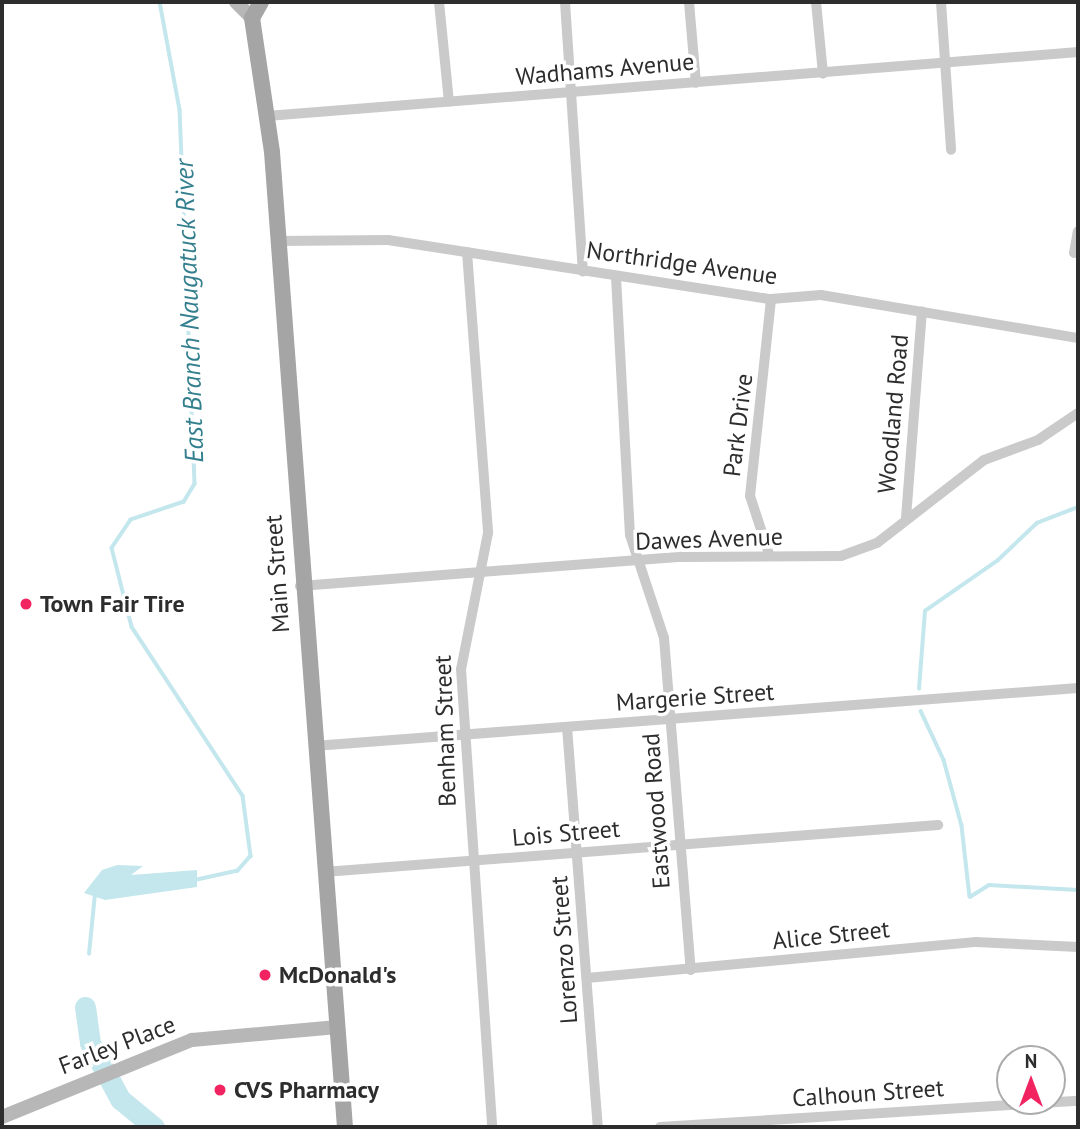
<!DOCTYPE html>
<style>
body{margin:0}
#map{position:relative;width:1080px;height:1129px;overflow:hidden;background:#fff;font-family:"PT Sans",sans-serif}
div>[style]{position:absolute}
.water>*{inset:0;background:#c4e7ee}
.stream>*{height:3.5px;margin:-1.75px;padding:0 1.75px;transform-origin:1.75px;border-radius:1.75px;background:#c4e7ee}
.river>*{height:21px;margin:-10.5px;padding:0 10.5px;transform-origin:10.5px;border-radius:10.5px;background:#c4e7ee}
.street>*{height:10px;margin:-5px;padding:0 5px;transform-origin:5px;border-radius:5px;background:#cacaca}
.secondary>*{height:14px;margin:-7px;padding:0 7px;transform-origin:7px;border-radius:7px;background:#b7b7b7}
.primary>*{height:16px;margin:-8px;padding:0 8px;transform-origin:8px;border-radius:8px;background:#a5a5a5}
.dots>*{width:19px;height:19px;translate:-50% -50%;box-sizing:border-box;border:4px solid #fff;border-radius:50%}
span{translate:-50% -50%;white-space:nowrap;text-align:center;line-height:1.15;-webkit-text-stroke:7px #fff;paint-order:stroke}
.street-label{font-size:24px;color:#2d2d2d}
.poi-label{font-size:24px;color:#2d2d2d;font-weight:700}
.left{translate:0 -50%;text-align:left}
.water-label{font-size:26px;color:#347f8e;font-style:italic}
.frame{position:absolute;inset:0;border:4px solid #2d2d2d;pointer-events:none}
.north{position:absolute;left:996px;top:1045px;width:70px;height:70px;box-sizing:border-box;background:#fff;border:2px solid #ababab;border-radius:50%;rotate:0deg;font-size:19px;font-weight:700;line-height:28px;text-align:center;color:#2d2d2d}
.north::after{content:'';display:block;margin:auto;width:24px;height:32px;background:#f12360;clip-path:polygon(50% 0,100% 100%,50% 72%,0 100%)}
</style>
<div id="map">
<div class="water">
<div style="clip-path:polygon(117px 865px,143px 866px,131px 875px,197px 870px,197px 887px,105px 900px,84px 893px,102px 870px)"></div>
</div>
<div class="stream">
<div style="left:160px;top:2px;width:110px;rotate:79.5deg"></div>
<div style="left:180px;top:110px;width:374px;rotate:87.7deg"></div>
<div style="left:195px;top:484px;width:21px;rotate:121deg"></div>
<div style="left:184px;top:502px;width:56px;rotate:161.2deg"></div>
<div style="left:131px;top:520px;width:34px;rotate:124deg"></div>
<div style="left:112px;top:548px;width:81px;rotate:75.8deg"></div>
<div style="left:132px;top:627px;width:202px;rotate:56.7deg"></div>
<div style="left:243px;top:796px;width:61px;rotate:82.4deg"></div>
<div style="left:251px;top:856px;width:20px;rotate:131deg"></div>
<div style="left:238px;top:871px;width:46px;rotate:167.5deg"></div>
<div style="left:919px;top:689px;width:78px;rotate:-85.6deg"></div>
<div style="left:925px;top:611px;width:88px;rotate:-34.8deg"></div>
<div style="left:997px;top:561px;width:55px;rotate:-43.5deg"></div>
<div style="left:1037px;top:523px;width:44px;rotate:-21.3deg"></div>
<div style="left:921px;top:711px;width:54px;rotate:64.9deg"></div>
<div style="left:944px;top:760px;width:68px;rotate:74.7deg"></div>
<div style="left:962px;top:826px;width:71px;rotate:83.6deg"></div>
<div style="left:970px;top:897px;width:22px;rotate:-32deg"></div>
<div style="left:989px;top:885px;width:89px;rotate:3.2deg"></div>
<div style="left:89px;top:954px;width:60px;rotate:-84.3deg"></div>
</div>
<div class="river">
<div style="left:85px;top:1007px;width:36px;rotate:82deg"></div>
<div style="left:90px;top:1043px;width:64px;rotate:61.8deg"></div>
<div style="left:120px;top:1099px;width:44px;rotate:39.5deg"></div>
</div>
<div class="street">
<div style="left:439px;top:2px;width:100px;rotate:84.3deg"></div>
<div style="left:565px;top:2px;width:270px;rotate:86.2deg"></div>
<div style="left:689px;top:2px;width:81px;rotate:85.1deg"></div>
<div style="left:816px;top:2px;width:72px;rotate:84.4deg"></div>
<div style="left:941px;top:2px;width:148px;rotate:86.1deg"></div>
<div style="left:267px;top:116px;width:814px;rotate:-4.51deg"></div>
<div style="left:279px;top:241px;width:109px;rotate:-0.5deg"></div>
<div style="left:388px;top:240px;width:388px;rotate:8.8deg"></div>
<div style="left:771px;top:299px;width:50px;rotate:-4.6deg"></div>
<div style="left:821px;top:295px;width:261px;rotate:9.5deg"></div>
<div style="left:467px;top:252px;width:282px;rotate:85.7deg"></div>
<div style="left:488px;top:533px;width:139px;rotate:101.2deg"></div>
<div style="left:461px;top:669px;width:459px;rotate:86.1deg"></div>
<div style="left:1074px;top:253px;width:22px;rotate:-80deg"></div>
<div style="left:616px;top:277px;width:258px;rotate:86.9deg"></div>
<div style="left:630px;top:535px;width:108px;rotate:71.7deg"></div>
<div style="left:664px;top:638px;width:333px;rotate:85.4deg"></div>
<div style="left:906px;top:518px;width:207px;rotate:-85.6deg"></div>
<div style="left:769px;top:554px;width:61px;rotate:-108.1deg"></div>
<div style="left:750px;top:496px;width:198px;rotate:-83.9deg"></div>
<div style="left:300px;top:586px;width:382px;rotate:-4.4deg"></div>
<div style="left:681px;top:557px;width:160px;rotate:-0.4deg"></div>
<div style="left:841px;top:556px;width:38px;rotate:-20deg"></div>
<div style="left:877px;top:543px;width:135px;rotate:-37.8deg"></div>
<div style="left:984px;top:460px;width:58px;rotate:-20.3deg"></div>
<div style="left:1038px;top:440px;width:48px;rotate:-34deg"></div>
<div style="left:567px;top:727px;width:401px;rotate:85.6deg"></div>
<div style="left:314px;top:746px;width:766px;rotate:-4.34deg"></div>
<div style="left:324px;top:872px;width:616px;rotate:-4.38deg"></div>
<div style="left:587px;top:978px;width:391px;rotate:-5.3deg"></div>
<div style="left:976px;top:942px;width:102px;rotate:2.8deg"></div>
<div style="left:660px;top:1127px;width:419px;rotate:-3.6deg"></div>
</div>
<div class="secondary">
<div style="left:236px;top:2px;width:23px;rotate:45deg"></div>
<div style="left:2px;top:1117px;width:205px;rotate:-22.1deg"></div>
<div style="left:192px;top:1040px;width:146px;rotate:-5.1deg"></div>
</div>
<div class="primary">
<div style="left:261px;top:2px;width:18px;rotate:119deg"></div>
<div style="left:252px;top:18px;width:135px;rotate:81.5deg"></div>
<div style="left:272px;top:152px;width:978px;rotate:85.72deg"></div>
</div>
<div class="dots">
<div style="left:26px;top:604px;background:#f12360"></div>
<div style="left:265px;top:975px;background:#f12360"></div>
<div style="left:220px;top:1090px;background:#f12360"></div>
</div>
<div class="street-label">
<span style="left:605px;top:69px;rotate:-5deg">Wadhams Avenue</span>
<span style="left:682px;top:263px;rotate:8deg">Northridge Avenue</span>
<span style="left:893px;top:414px;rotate:-85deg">Woodland Road</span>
<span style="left:738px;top:425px;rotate:-83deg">Park Drive</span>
<span style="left:709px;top:539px;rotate:-2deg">Dawes Avenue</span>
<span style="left:277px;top:574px;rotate:-94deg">Main Street</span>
<span style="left:695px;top:697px;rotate:-4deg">Margerie Street</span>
<span style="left:445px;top:731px;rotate:-92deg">Benham Street</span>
<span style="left:656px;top:811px;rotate:-94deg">Eastwood Road</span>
<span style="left:566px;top:833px;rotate:-5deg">Lois Street</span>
<span style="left:831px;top:935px;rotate:-6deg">Alice Street</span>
<span style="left:564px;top:950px;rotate:-94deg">Lorenzo Street</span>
<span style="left:117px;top:1045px;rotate:-21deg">Farley Place</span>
<span style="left:868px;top:1093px;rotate:-4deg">Calhoun Street</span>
</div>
<div class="poi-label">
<span class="left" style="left:40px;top:604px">Town Fair Tire</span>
<span class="left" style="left:279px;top:975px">McDonald's</span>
<span class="left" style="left:234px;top:1090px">CVS Pharmacy</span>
</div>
<div class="water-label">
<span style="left:189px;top:311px;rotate:-92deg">East Branch Naugatuck River</span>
</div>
<div class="frame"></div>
<div class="north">N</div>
</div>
